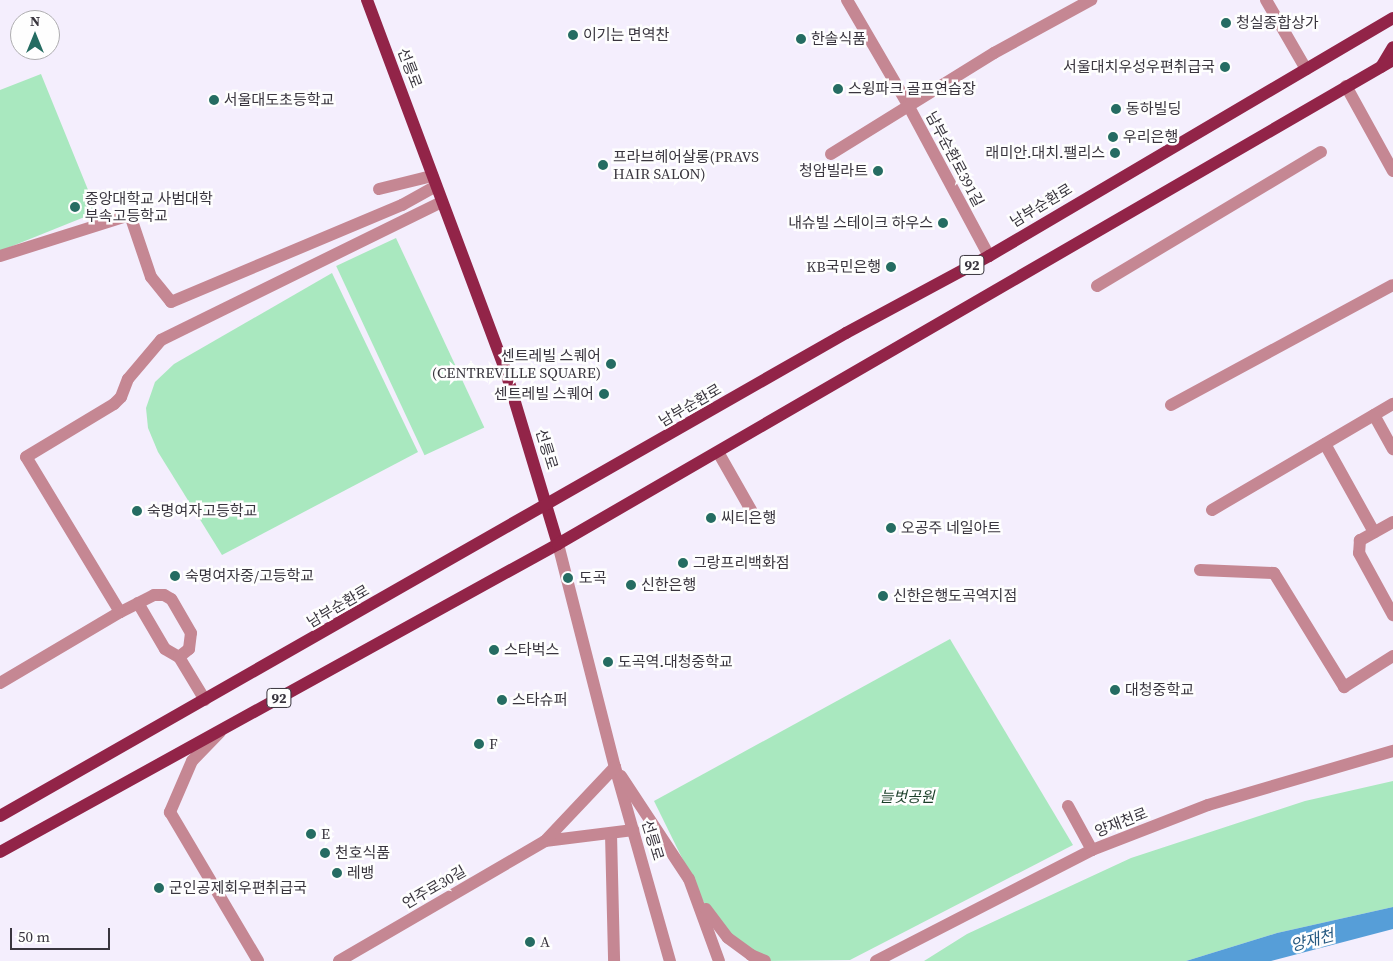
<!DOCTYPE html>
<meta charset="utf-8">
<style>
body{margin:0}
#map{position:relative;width:1393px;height:961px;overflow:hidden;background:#f4eefd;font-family:"Source Serif 4","Noto Sans KR",serif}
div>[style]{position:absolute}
.green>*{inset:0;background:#a9e8bf;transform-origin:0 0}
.water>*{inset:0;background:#569ed8}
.minor>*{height:12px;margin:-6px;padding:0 6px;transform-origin:6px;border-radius:6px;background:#c58793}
.major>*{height:12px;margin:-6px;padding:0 6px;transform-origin:6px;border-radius:6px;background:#922448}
.dots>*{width:14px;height:14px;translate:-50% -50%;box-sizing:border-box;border:2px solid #fefefe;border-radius:50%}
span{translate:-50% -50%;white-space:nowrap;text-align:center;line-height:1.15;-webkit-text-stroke:5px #fefefe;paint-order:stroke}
.shield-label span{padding:1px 4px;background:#fefefe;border:1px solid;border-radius:4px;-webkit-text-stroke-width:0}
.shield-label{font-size:14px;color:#39353e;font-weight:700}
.poi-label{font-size:15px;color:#39353e}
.left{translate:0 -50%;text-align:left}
.right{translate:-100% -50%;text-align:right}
.street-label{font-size:15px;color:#39353e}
.park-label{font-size:15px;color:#193e28;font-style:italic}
.water-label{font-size:16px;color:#255981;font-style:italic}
.north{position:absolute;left:10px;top:10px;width:50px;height:50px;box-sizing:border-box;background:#fefefe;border:1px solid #afaeb1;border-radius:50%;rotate:0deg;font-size:14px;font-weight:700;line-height:20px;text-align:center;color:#39353e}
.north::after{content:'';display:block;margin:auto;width:18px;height:22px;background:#256c62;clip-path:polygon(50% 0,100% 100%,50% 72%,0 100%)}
.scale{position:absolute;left:10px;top:928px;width:100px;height:22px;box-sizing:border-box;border:2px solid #39353e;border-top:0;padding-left:6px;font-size:15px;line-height:18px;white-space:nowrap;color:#39353e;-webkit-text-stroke:4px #fefefe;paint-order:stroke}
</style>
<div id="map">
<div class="green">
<div style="clip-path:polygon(41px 74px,97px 212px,0 251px,0 90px)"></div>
<div style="left:396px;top:238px;width:209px;height:66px;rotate:65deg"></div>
<div style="clip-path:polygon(332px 273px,418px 452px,222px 555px,158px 452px,148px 428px,146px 408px,155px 382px,174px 364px)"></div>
<div style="clip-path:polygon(950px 639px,1073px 845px,850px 960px,765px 961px,716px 927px,654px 801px)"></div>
<div style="clip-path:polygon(1393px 781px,1393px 907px,1277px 933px,1186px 961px,924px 961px,967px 934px,1131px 858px,1305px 801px)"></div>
</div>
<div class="water">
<div style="clip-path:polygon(1393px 907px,1393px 929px,1271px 961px,1186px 961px,1277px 933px)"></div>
</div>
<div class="minor">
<div style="left:847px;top:0;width:121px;rotate:59.8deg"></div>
<div style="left:908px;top:105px;width:171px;rotate:61.8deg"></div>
<div style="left:1266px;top:0;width:80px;rotate:59.9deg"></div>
<div style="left:1346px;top:86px;width:97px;rotate:61.1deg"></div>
<div style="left:831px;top:154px;width:192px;rotate:-31.8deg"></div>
<div style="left:994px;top:53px;width:111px;rotate:-28.7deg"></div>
<div style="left:379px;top:189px;width:55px;rotate:-13.8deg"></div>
<div style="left:0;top:256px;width:136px;rotate:-17.5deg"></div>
<div style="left:130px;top:215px;width:65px;rotate:71.3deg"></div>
<div style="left:151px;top:277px;width:32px;rotate:51deg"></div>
<div style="left:171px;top:302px;width:251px;rotate:-22.8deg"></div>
<div style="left:402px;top:205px;width:39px;rotate:-29deg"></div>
<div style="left:1097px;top:286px;width:261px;rotate:-30.9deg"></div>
<div style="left:1171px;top:405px;width:252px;rotate:-28.4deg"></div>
<div style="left:1374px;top:415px;width:39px;rotate:61deg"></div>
<div style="left:1325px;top:444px;width:101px;rotate:60.9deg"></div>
<div style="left:718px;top:452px;width:67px;rotate:60.4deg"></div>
<div style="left:1212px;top:510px;width:210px;rotate:-30.4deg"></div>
<div style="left:1393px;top:522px;width:38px;rotate:151deg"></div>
<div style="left:1360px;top:540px;width:13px;rotate:94deg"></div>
<div style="left:1359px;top:553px;width:71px;rotate:61.3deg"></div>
<div style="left:558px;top:544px;width:230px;rotate:75.7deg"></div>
<div style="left:615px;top:767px;width:202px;rotate:74.2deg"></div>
<div style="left:1200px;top:570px;width:74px;rotate:2.3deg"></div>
<div style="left:1274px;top:573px;width:134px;rotate:58.4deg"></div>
<div style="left:1344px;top:687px;width:58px;rotate:-32.3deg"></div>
<div style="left:138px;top:603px;width:53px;rotate:59.6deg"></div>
<div style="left:165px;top:649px;width:16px;rotate:30deg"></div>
<div style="left:179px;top:657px;width:50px;rotate:58.8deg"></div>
<div style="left:179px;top:657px;width:13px;rotate:-39deg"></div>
<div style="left:189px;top:649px;width:16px;rotate:-83deg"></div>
<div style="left:191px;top:633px;width:39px;rotate:-120deg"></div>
<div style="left:171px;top:599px;width:8px;rotate:-150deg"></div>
<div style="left:164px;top:595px;width:10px;rotate:180deg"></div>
<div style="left:154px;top:595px;width:38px;rotate:153deg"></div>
<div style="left:120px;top:612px;width:181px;rotate:-121.2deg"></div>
<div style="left:26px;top:457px;width:103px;rotate:-31.1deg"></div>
<div style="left:114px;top:404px;width:10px;rotate:-45deg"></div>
<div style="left:121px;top:397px;width:19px;rotate:-69deg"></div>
<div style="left:128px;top:379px;width:51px;rotate:-49.8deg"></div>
<div style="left:161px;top:340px;width:313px;rotate:-26.2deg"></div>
<div style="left:0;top:683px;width:139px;rotate:-30.6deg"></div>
<div style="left:220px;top:732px;width:40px;rotate:134deg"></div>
<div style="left:192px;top:761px;width:56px;rotate:113.3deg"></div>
<div style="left:170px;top:812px;width:173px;rotate:59.4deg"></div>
<div style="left:621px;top:776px;width:123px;rotate:56.6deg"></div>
<div style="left:689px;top:879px;width:87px;rotate:69.9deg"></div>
<div style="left:1068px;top:806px;width:50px;rotate:61.4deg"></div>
<div style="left:611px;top:834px;width:127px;rotate:88.6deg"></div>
<div style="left:545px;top:841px;width:89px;rotate:-7.1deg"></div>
<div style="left:706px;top:909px;width:36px;rotate:53deg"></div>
<div style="left:728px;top:938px;width:29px;rotate:36deg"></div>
<div style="left:751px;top:955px;width:15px;rotate:23deg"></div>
<div style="left:339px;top:961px;width:238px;rotate:-30.2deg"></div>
<div style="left:545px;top:841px;width:102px;rotate:-46.6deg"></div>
<div style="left:876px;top:961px;width:243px;rotate:-27.2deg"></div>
<div style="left:1092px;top:850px;width:124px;rotate:-21.2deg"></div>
<div style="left:1208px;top:805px;width:193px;rotate:-16.3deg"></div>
</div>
<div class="major">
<div style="left:367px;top:0;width:394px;rotate:69.5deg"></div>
<div style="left:505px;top:369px;width:183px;rotate:73.2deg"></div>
<div style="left:1381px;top:67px;width:23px;rotate:-59deg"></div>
<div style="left:0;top:816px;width:974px;rotate:-29.72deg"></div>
<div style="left:846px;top:333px;width:162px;rotate:-28.3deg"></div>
<div style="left:989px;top:256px;width:469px;rotate:-30.5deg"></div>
<div style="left:0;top:852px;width:637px;rotate:-28.9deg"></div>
<div style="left:558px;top:544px;width:965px;rotate:-30.1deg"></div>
</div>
<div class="dots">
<div style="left:1226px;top:23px;background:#256c62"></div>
<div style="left:573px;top:35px;background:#256c62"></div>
<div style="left:801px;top:39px;background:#256c62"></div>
<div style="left:1225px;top:67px;background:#256c62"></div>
<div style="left:838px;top:89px;background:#256c62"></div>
<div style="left:214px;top:100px;background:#256c62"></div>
<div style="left:1116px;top:109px;background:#256c62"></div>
<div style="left:1113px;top:137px;background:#256c62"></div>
<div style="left:1115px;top:153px;background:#256c62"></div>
<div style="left:603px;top:165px;background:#256c62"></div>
<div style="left:878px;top:171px;background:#256c62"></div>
<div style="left:75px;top:207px;background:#256c62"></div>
<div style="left:943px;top:223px;background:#256c62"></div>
<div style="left:891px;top:267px;background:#256c62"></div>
<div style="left:611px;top:364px;background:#256c62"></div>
<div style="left:604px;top:394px;background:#256c62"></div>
<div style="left:137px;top:511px;background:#256c62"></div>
<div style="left:711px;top:518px;background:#256c62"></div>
<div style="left:891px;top:528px;background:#256c62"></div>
<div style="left:683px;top:563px;background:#256c62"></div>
<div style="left:175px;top:576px;background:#256c62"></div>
<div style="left:568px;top:578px;background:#256c62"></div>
<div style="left:631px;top:585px;background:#256c62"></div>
<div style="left:883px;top:596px;background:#256c62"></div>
<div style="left:494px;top:650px;background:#256c62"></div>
<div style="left:608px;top:662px;background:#256c62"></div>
<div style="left:1115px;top:690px;background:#256c62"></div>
<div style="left:502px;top:700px;background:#256c62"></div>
<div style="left:479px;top:744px;background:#256c62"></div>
<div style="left:311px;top:834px;background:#256c62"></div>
<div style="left:325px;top:853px;background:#256c62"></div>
<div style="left:337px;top:873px;background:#256c62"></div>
<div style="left:159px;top:888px;background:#256c62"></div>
<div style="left:530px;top:942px;background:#256c62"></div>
</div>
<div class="shield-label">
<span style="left:972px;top:265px">92</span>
<span style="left:279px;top:698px">92</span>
</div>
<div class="poi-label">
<span class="left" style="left:1236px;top:23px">청실종합상가</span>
<span class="left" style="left:583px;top:35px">이기는 면역찬</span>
<span class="left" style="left:811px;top:39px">한솔식품</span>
<span class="right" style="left:1215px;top:67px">서울대치우성우편취급국</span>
<span class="left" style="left:848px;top:89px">스윙파크 골프연습장</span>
<span class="left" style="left:224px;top:100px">서울대도초등학교</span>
<span class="left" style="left:1126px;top:109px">동하빌딩</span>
<span class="left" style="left:1123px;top:137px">우리은행</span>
<span class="right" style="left:1105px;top:153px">래미안.대치.팰리스</span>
<span class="left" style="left:613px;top:165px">프라브헤어살롱(PRAVS<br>HAIR SALON)</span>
<span class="right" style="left:868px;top:171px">청암빌라트</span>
<span class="left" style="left:85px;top:207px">중앙대학교 사범대학<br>부속고등학교</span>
<span class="right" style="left:933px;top:223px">내슈빌 스테이크 하우스</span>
<span class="right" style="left:881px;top:267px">KB국민은행</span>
<span class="right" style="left:601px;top:364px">센트레빌 스퀘어<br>(CENTREVILLE SQUARE)</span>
<span class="right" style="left:594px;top:394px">센트레빌 스퀘어</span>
<span class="left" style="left:147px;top:511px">숙명여자고등학교</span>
<span class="left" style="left:721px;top:518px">씨티은행</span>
<span class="left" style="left:901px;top:528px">오공주 네일아트</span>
<span class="left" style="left:693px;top:563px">그랑프리백화점</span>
<span class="left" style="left:185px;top:576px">숙명여자중/고등학교</span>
<span class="left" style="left:579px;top:578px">도곡</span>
<span class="left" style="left:641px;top:585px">신한은행</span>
<span class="left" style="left:893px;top:596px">신한은행도곡역지점</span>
<span class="left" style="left:504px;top:650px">스타벅스</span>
<span class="left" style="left:618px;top:662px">도곡역.대청중학교</span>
<span class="left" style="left:1125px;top:690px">대청중학교</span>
<span class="left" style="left:512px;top:700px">스타슈퍼</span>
<span class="left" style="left:489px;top:744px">F</span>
<span class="left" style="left:321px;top:834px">E</span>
<span class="left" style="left:335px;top:853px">천호식품</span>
<span class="left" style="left:347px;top:873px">레뱅</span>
<span class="left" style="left:169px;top:888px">군인공제회우편취급국</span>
<span class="left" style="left:540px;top:942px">A</span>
</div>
<div class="street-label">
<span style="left:410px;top:68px;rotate:69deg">선릉로</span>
<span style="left:955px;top:159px;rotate:62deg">남부순환로391길</span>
<span style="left:1041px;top:205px;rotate:-31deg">남부순환로</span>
<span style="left:690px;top:405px;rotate:-30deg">남부순환로</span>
<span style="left:547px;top:449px;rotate:73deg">선릉로</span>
<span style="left:338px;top:606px;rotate:-30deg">남부순환로</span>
<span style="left:1121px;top:822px;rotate:-21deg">양재천로</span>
<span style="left:653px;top:840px;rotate:73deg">선릉로</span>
<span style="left:434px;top:887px;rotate:-30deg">언주로30길</span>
</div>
<div class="park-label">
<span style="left:907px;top:797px">늘벗공원</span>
</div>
<div class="water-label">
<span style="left:1312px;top:940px;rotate:-15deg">양재천</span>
</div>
<div class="north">N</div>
<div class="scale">50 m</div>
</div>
